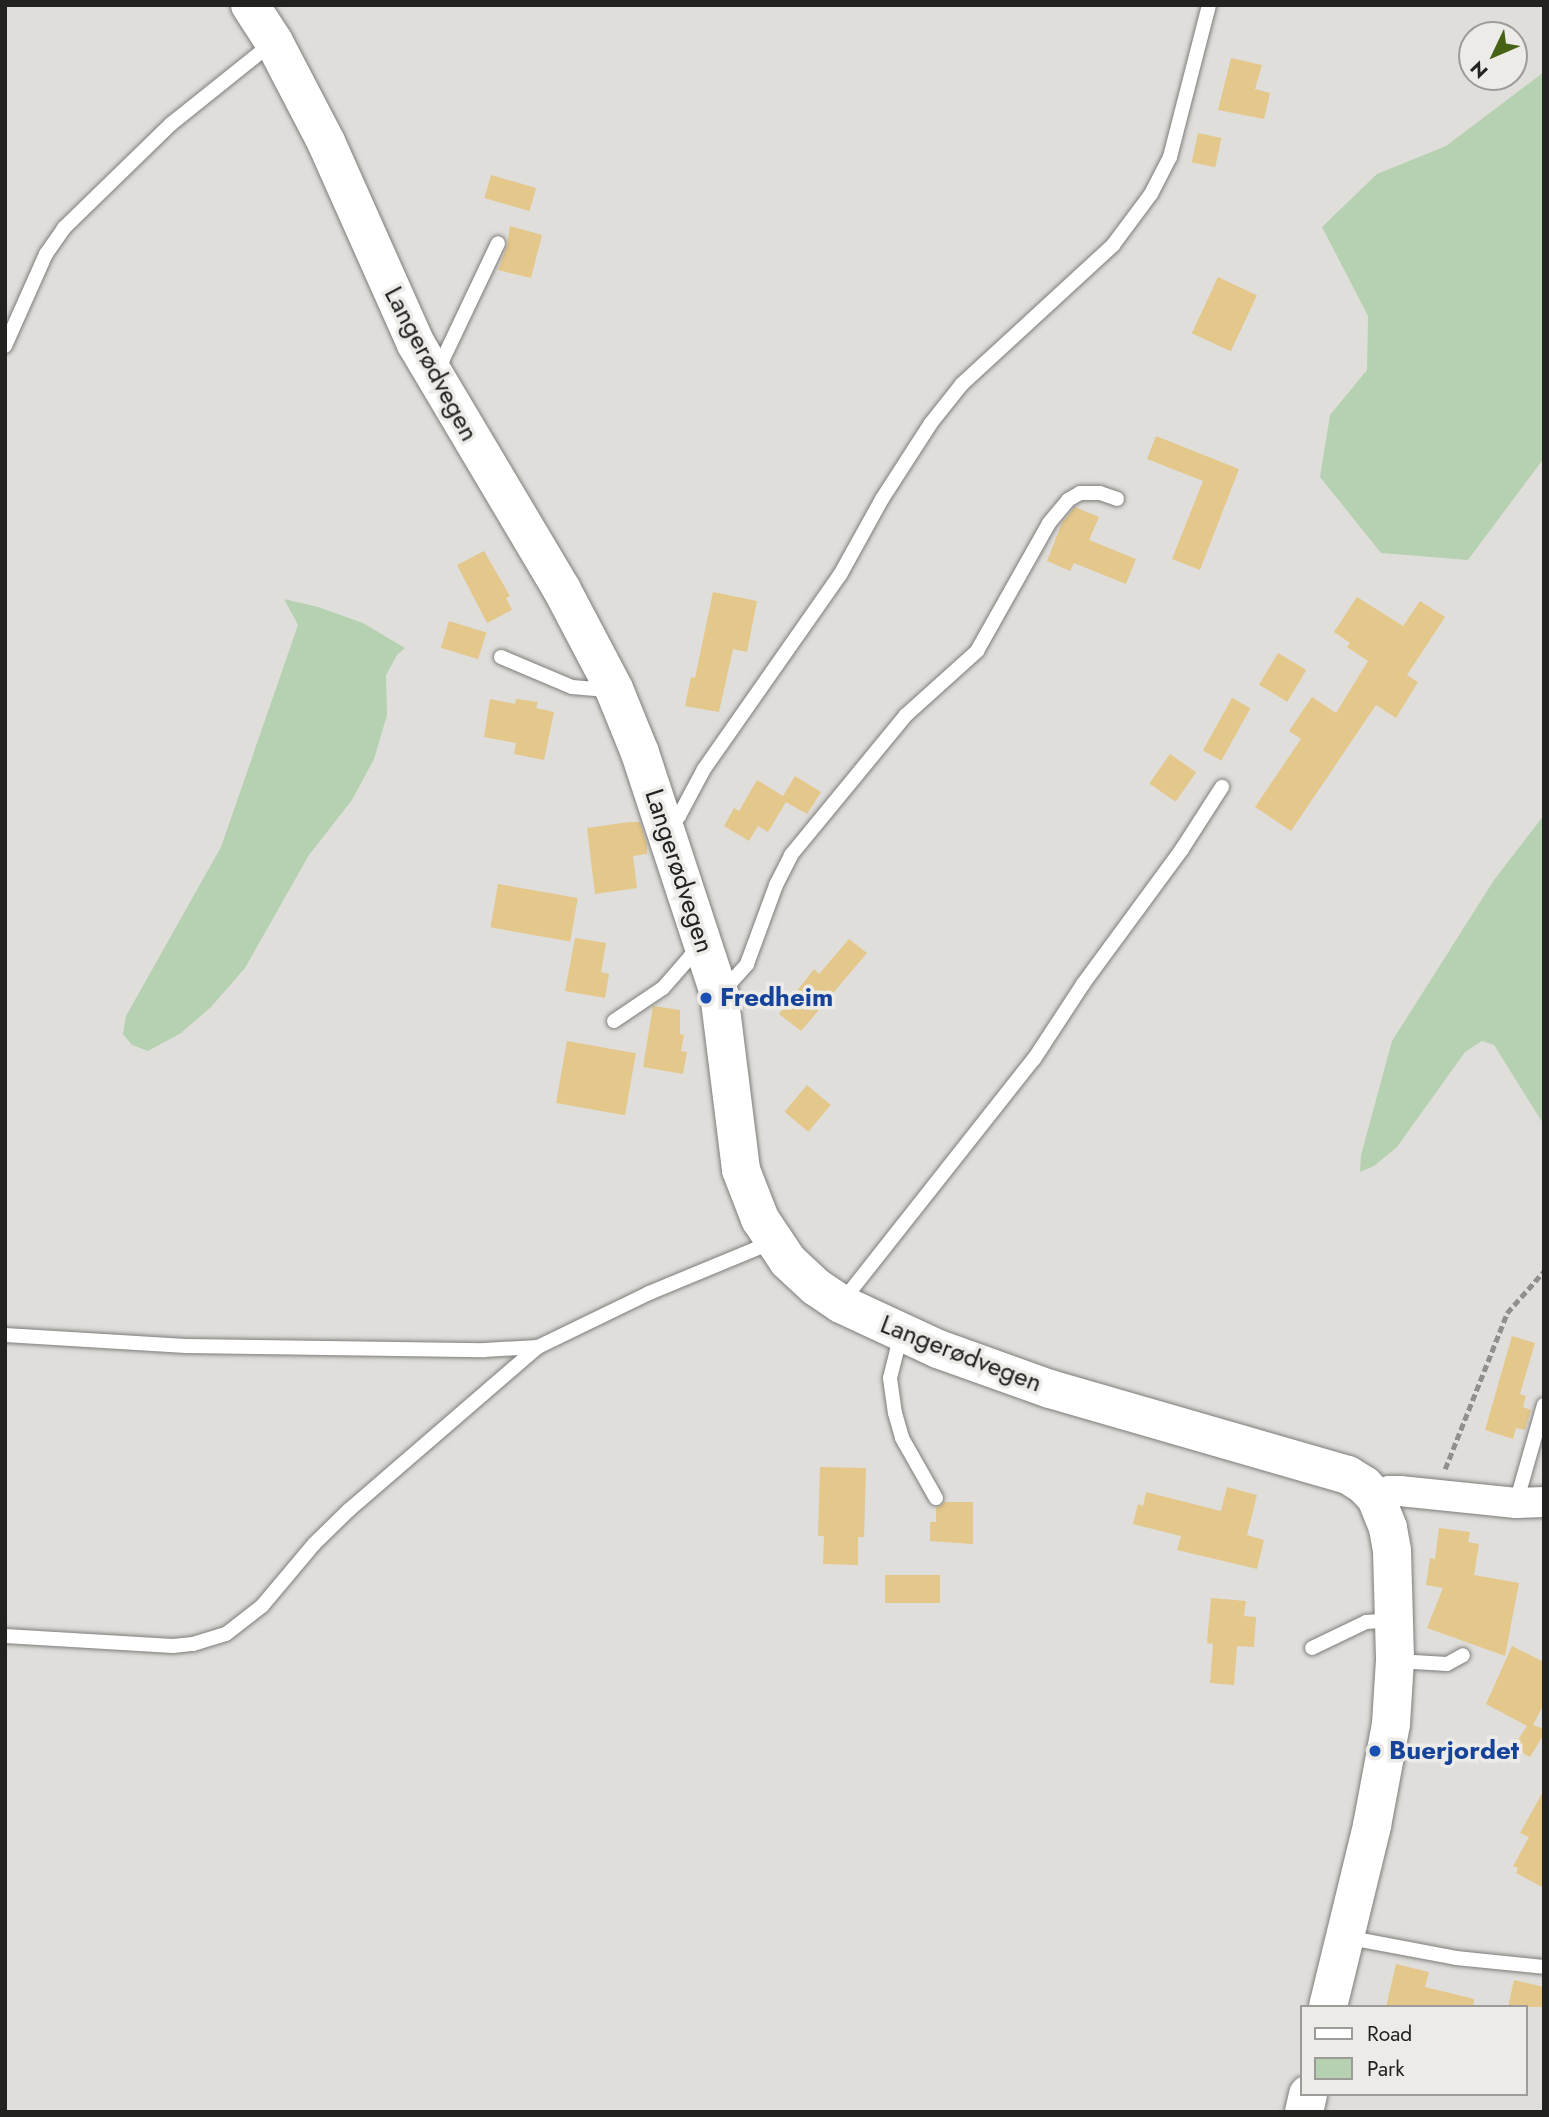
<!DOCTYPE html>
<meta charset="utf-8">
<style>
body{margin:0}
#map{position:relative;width:1549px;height:2117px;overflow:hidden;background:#e0dedb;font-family:Jost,sans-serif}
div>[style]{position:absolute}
.green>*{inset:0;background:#b6d1b1}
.building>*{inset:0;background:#e3c78b;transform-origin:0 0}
.path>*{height:4.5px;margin-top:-2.25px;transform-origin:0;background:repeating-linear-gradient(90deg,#908f8d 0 7px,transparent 0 10.5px)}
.roads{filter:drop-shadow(0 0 2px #7e7c79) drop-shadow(0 0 2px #7e7c79)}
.lane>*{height:14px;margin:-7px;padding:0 7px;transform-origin:7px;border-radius:7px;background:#fff}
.street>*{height:30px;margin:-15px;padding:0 15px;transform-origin:15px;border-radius:15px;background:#fff}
.secondary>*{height:38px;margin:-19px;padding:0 19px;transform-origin:19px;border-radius:19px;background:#fff}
.dots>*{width:19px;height:19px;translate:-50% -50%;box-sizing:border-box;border:4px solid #edebe8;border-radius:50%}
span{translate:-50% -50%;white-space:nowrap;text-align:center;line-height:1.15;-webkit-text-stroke:7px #edebe8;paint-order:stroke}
.street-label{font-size:26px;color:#222221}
.transit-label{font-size:26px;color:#164399;font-weight:700}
.left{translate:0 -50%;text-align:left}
.frame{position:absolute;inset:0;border:7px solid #222221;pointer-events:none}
.legend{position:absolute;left:1300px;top:2005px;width:228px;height:91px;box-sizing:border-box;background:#edebe8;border:2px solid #9c9b98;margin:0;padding:9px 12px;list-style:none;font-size:21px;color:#222221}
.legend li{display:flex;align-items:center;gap:14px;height:35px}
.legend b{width:35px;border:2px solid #9c9b98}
.north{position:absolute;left:1458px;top:21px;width:70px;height:70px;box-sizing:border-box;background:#edebe8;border:2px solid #9c9b98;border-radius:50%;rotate:226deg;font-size:19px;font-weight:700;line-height:28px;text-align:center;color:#222221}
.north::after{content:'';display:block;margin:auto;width:24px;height:32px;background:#466315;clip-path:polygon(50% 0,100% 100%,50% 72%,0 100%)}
</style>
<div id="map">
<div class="green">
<div style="clip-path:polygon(1544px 72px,1544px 458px,1468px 560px,1381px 553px,1320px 477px,1330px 415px,1367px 370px,1368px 316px,1322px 227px,1377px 174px,1446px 146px)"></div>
<div style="clip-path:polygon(284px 599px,318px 607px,363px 623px,405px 648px,397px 655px,386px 675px,387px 715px,374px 759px,352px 800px,309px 855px,245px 968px,211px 1007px,181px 1033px,148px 1051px,132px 1045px,123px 1034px,126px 1016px,221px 847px,298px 625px)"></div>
<div style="clip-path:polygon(1544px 815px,1544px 1125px,1494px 1045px,1482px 1041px,1465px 1052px,1397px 1147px,1374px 1166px,1360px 1172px,1361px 1155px,1392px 1041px,1494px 880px)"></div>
</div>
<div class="building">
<div style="clip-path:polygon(1231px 58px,1262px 65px,1255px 89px,1270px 93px,1264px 119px,1218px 110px)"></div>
<div style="left:1198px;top:133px;width:24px;height:30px;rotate:12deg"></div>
<div style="left:491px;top:175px;width:47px;height:24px;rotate:16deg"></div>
<div style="clip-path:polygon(510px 226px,542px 235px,531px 278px,498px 270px,507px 246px)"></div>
<div style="left:1218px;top:277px;width:43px;height:62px;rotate:25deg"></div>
<div style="clip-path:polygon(1156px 436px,1239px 469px,1200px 570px,1172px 559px,1203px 481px,1147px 459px)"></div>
<div style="clip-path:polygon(1075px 507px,1099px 517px,1089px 540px,1136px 559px,1126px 584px,1074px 563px,1070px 571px,1047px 561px,1062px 523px)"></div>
<div style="clip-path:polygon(484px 551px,510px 596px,506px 598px,512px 610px,487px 623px,457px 565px)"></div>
<div style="clip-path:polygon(713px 592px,757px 601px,747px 652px,733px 649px,719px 712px,685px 706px,691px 677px,695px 678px)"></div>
<div style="clip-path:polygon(1357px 597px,1403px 626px,1420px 601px,1445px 617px,1407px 675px,1418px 682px,1396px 718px,1376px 705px,1291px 831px,1255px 807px,1301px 739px,1289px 731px,1312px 697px,1336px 713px,1368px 661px,1347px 647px,1350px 643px,1334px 632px)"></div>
<div style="left:449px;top:621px;width:39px;height:28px;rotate:17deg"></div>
<div style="left:1278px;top:653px;width:33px;height:37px;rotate:31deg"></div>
<div style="left:1232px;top:698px;width:21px;height:60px;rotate:29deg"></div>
<div style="clip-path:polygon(490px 699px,515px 704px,516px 699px,538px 702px,536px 708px,554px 712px,544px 760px,514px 754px,516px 743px,484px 737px)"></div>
<div style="left:1170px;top:754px;width:32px;height:36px;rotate:35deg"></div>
<div style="clip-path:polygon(795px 776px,821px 792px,807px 814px,786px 802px,768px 832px,758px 826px,749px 841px,724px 826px,734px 808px,739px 811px,757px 780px,783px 796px)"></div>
<div style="clip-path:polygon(629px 822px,640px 822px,647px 844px,647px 854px,633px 856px,637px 888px,595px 894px,587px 828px)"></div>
<div style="left:498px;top:884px;width:81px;height:44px;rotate:10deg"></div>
<div style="clip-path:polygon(575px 938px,606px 943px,601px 972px,609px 974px,605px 998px,565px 991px)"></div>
<div style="clip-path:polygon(849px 939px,867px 953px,801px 1031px,779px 1014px,814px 969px,819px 974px)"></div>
<div style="clip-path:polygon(653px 1006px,680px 1010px,680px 1034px,684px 1035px,681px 1051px,687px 1052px,683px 1074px,643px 1067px)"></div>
<div style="left:567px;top:1041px;width:70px;height:63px;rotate:10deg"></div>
<div style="left:807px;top:1085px;width:31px;height:35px;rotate:40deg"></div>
<div style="clip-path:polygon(1512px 1336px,1535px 1343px,1520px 1394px,1526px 1396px,1523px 1407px,1531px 1410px,1525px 1430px,1516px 1428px,1513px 1439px,1485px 1430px)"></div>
<div style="clip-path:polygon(820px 1467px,866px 1468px,864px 1537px,858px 1537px,858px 1565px,823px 1564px,824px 1536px,818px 1536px)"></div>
<div style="clip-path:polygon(1227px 1487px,1257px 1495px,1247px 1535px,1264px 1540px,1257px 1569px,1177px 1550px,1181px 1536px,1133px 1524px,1138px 1504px,1143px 1506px,1146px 1492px,1221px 1511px)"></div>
<div style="clip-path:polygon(945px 1502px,973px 1502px,973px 1544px,930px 1541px,930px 1522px,936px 1522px,936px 1508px)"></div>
<div style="clip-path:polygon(1439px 1528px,1470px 1532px,1468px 1542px,1479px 1544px,1474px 1575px,1519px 1583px,1505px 1656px,1427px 1628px,1443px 1588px,1426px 1585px,1430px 1558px,1435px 1559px)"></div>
<div style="left:940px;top:1575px;width:28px;height:55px;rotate:90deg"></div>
<div style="clip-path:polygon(1211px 1598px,1246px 1601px,1244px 1616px,1256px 1617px,1254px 1647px,1237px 1646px,1234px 1685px,1210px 1683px,1213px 1644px,1207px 1643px)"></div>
<div style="clip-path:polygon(1512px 1646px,1544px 1662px,1544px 1704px,1533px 1725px,1544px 1729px,1544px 1734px,1530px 1757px,1513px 1747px,1527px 1726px,1486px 1704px)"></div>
<div style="clip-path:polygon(1544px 1790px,1544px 1888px,1516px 1873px,1518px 1868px,1513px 1866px,1529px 1837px,1520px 1833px)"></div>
<div style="clip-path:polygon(1396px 1964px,1429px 1972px,1425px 1987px,1474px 1999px,1473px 2007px,1386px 2007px)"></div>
<div style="clip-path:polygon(1514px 1980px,1544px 1987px,1542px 2007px,1508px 2007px)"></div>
</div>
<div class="path">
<div style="left:1445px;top:1469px;width:168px;rotate:-68.3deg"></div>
<div style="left:1507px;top:1313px;width:56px;rotate:-48.6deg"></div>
</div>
<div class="roads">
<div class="lane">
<div style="left:5px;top:346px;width:101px;rotate:-66deg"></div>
<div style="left:46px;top:254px;width:32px;rotate:-55deg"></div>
<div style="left:64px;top:228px;width:149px;rotate:-44.2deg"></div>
<div style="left:171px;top:124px;width:129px;rotate:-38.7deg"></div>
<div style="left:435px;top:369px;width:13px;rotate:-51deg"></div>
<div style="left:443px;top:359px;width:128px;rotate:-64.6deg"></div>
<div style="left:501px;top:657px;width:77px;rotate:22.9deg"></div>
<div style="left:572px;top:687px;width:38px;rotate:5deg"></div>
<div style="left:668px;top:827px;width:16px;rotate:-45deg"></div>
<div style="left:679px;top:816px;width:53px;rotate:-62deg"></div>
<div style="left:704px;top:769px;width:237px;rotate:-55deg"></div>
<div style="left:840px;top:575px;width:87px;rotate:-61.1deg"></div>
<div style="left:882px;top:499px;width:90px;rotate:-57.2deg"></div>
<div style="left:931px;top:423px;width:50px;rotate:-51.5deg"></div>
<div style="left:962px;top:384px;width:205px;rotate:-42.6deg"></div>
<div style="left:1113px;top:245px;width:64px;rotate:-53.3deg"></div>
<div style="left:1151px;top:194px;width:42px;rotate:-62.8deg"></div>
<div style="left:1170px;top:157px;width:157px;rotate:-75.6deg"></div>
<div style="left:723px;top:991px;width:36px;rotate:-48deg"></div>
<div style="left:747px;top:964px;width:84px;rotate:-69.8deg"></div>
<div style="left:776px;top:885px;width:34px;rotate:-63deg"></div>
<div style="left:791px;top:855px;width:181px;rotate:-50.6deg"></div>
<div style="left:906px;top:715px;width:96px;rotate:-42deg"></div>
<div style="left:977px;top:651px;width:147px;rotate:-60.6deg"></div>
<div style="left:1049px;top:523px;width:30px;rotate:-50deg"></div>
<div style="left:1068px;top:500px;width:14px;rotate:-30deg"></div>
<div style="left:1080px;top:493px;width:20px"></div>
<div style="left:1100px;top:493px;width:18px;rotate:19deg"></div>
<div style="left:614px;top:1021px;width:59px;rotate:-34deg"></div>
<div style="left:663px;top:988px;width:41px;rotate:-48.9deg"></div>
<div style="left:690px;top:957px;width:13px;rotate:-32deg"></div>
<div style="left:841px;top:1303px;width:311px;rotate:-51.7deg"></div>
<div style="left:1034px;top:1059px;width:90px;rotate:-56.8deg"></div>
<div style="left:1083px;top:984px;width:167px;rotate:-53.7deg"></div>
<div style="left:1182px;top:849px;width:74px;rotate:-57.2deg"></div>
<div style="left:901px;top:1334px;width:45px;rotate:104deg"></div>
<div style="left:890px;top:1378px;width:35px;rotate:82deg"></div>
<div style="left:895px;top:1413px;width:26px;rotate:74deg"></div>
<div style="left:902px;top:1438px;width:69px;rotate:60.5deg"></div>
<div style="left:5px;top:1335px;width:181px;rotate:3.5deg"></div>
<div style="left:186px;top:1346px;width:298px;rotate:0.8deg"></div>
<div style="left:484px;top:1350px;width:54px;rotate:-3.2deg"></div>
<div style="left:538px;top:1347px;width:123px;rotate:-25.9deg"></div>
<div style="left:649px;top:1293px;width:133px;rotate:-22.5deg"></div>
<div style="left:1516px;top:1503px;width:102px;rotate:-74.1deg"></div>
<div style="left:5px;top:1636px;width:168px;rotate:3.4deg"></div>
<div style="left:173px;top:1646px;width:20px;rotate:-6deg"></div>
<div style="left:193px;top:1644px;width:34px;rotate:-17deg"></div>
<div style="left:226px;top:1634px;width:46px;rotate:-37.9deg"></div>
<div style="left:262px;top:1606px;width:81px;rotate:-50deg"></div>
<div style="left:314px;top:1544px;width:49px;rotate:-44.2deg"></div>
<div style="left:349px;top:1510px;width:250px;rotate:-40.8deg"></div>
<div style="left:1312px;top:1648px;width:60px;rotate:-25.7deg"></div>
<div style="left:1366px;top:1622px;width:28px;rotate:-4deg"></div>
<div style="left:1397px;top:1661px;width:50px;rotate:3.4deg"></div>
<div style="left:1447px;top:1664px;width:18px;rotate:-29deg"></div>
<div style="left:1345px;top:1937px;width:113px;rotate:10.7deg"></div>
<div style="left:1456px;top:1958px;width:88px;rotate:5.8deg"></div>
</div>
<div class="street">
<div style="left:1376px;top:1498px;width:15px;rotate:-28deg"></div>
<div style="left:1389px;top:1491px;width:11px"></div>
<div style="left:1400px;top:1491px;width:117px;rotate:5.9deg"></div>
<div style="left:1516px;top:1503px;width:28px;rotate:-2deg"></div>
</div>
<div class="secondary">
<div style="left:250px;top:5px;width:44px;rotate:57deg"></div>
<div style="left:274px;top:42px;width:113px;rotate:62.5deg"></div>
<div style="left:326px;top:142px;width:221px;rotate:66deg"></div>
<div style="left:416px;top:344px;width:284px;rotate:59.3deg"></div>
<div style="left:561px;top:588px;width:114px;rotate:62.3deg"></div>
<div style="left:614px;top:689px;width:69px;rotate:67.9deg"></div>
<div style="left:640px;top:753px;width:253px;rotate:71.8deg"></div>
<div style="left:719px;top:993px;width:178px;rotate:82.9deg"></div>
<div style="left:741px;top:1170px;width:53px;rotate:68.8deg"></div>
<div style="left:760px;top:1219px;width:50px;rotate:56.3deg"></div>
<div style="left:788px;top:1261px;width:38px;rotate:43deg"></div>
<div style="left:816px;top:1287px;width:30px;rotate:34deg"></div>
<div style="left:841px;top:1304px;width:107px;rotate:24.9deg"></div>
<div style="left:938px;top:1349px;width:119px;rotate:19.7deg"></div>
<div style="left:1050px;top:1389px;width:310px;rotate:16.1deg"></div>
<div style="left:1348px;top:1475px;width:19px;rotate:32deg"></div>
<div style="left:1364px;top:1485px;width:18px;rotate:47deg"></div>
<div style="left:1376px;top:1498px;width:32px;rotate:68deg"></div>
<div style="left:1388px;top:1528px;width:23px;rotate:80deg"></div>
<div style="left:1392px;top:1551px;width:109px;rotate:88.4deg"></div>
<div style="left:1395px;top:1660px;width:64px;rotate:93.6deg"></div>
<div style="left:1391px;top:1724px;width:104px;rotate:100.6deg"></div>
<div style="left:1372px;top:1826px;width:186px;rotate:103.7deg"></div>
<div style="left:1304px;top:2112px;width:18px;rotate:-77deg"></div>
</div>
</div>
<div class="dots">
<div style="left:706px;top:998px;background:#1a4fb4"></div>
<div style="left:1375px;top:1751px;background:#1a4fb4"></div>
</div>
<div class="street-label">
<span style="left:431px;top:364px;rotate:62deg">Langerødvegen</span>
<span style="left:679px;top:871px;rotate:72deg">Langerødvegen</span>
<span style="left:961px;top:1354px;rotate:21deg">Langerødvegen</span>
</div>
<div class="transit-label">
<span class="left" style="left:720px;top:998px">Fredheim</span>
<span class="left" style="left:1389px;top:1751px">Buerjordet</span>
</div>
<div class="frame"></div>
<ul class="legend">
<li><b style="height:9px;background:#fff"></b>Road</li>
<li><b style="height:19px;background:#b6d1b1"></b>Park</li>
</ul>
<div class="north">N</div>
</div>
